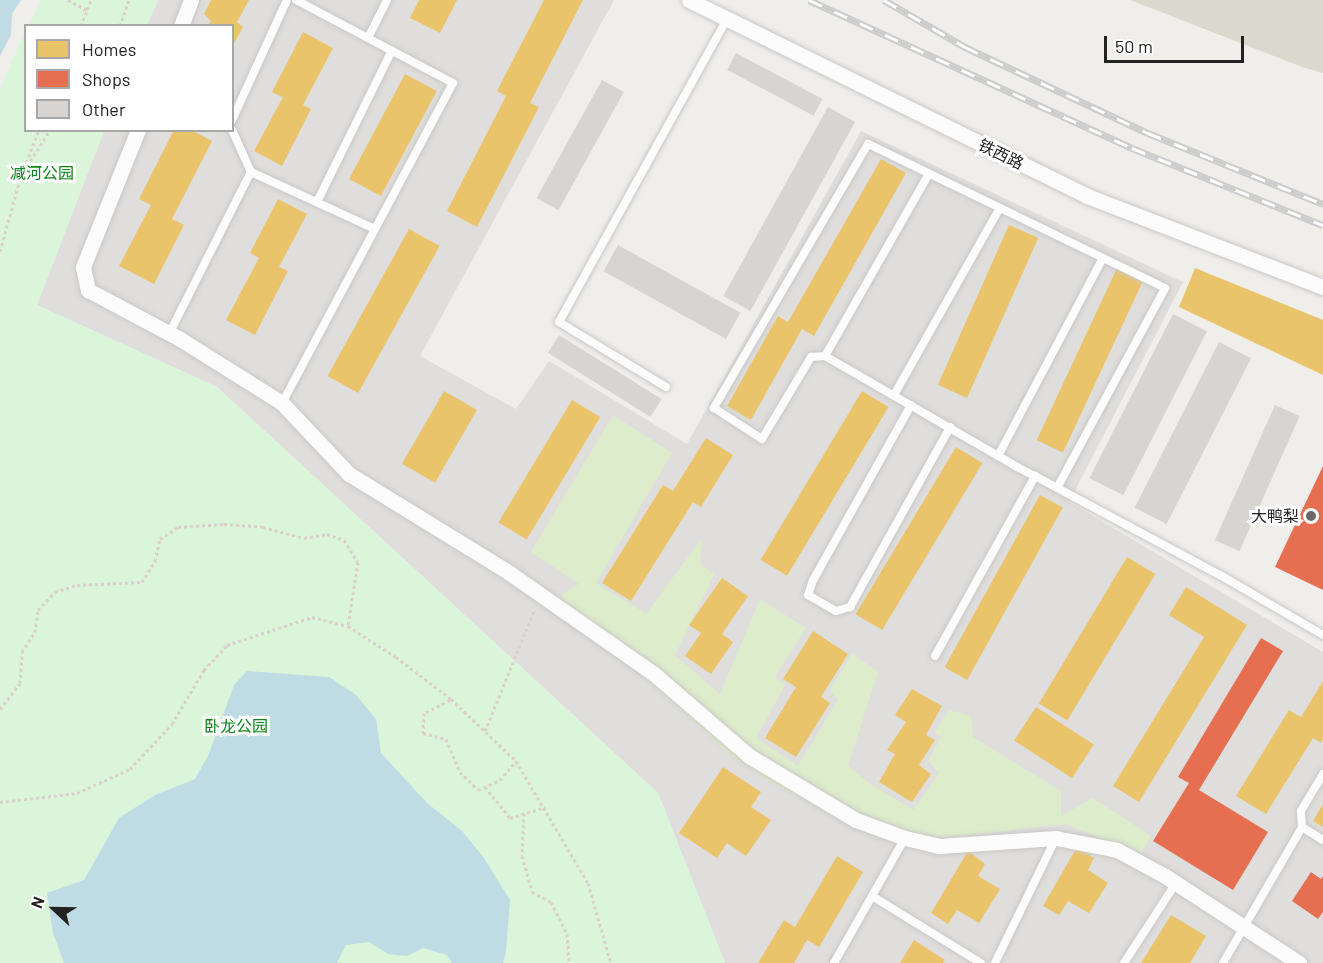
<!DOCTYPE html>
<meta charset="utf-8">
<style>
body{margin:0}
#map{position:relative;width:1323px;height:963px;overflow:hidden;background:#f0eeeb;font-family:Barlow,"Noto Sans SC",sans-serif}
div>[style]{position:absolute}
.residential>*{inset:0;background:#dfdedc}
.construction>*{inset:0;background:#d9d9cd}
.grass>*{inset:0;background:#ddeccb}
.park>*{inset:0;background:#daf5da}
.water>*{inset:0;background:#bfdbe3}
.homes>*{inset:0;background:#e9c46a;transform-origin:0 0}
.shops>*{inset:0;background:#e76f51}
.building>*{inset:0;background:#d7d4d2;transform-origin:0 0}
.path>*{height:3px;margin-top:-1.5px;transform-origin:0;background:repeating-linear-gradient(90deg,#dccecd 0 3px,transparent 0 6px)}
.roads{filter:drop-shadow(0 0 2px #c9c8c7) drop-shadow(0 0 2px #c9c8c7)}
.lane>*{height:8px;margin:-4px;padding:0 4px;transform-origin:4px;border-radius:4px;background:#fdfcfc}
.street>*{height:15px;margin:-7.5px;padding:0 7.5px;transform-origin:7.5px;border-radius:7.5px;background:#fdfcfc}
.rail>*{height:7px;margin-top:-3.5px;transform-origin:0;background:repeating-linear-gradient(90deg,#fff 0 14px,#ccc 0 28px);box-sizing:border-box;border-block:2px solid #ccc}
.dots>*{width:16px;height:16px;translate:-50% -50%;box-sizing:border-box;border:3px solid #fff;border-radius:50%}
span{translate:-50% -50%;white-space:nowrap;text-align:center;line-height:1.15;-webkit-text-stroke:6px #fff;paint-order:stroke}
.street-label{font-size:16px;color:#222}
.park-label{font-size:16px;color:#0c8416}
.poi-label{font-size:16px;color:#222}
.right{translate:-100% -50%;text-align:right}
.legend{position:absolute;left:24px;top:24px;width:210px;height:108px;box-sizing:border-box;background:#fff;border:2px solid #a7a7a7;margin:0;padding:8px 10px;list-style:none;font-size:18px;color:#222}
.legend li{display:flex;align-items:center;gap:12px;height:30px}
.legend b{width:30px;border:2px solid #a7a7a7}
.north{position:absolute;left:24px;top:879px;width:60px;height:60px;-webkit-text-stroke:4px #fff;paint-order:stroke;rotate:292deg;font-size:16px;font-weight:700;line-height:24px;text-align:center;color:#222}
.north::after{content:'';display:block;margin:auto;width:21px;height:27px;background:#222;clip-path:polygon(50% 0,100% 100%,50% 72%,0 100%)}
.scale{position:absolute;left:1104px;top:36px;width:140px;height:27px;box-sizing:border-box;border:3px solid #222;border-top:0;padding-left:8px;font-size:18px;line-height:21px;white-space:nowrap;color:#222;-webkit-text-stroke:4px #fff;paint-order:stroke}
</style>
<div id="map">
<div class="residential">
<div style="clip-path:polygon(158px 0,614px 0,420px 356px,516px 409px,549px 361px,687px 444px,861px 131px,1183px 282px,1069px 502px,1323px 652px,1323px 963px,725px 963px,658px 793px,217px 387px,37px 305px,104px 131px,232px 130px,232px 26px,147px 25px)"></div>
</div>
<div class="construction">
<div style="clip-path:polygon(1130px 0,1323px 0,1323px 73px,1302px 67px)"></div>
</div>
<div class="grass">
<div style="clip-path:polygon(613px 415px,672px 453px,596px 583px,646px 614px,702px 538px,700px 563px,714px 575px,675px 655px,720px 694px,760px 599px,806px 628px,775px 677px,785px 685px,756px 738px,798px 766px,838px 699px,830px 690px,852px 653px,878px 672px,848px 766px,869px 783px,913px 810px,939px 773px,928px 761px,941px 738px,935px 732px,949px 710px,971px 716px,973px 737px,1061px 791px,1061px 816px,1093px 798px,1151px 836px,1141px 854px,1065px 824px,943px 838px,834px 815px,773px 784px,730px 755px,628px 663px,544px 605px,579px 584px,531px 552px)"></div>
</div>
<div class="park">
<div style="clip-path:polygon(41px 0,158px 0,147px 25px,29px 25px)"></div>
<div style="clip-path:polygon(25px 32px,26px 130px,104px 131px,37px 305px,217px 387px,658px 793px,725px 963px,0 963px,0 88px)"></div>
</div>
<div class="water">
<div style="clip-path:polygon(0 0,21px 0,12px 14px,11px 35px,0 56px)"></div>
<div style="clip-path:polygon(247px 671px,329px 677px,356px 695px,376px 719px,381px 753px,427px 803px,462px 831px,484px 858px,510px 900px,506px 951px,503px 963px,452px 963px,447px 955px,423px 948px,407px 956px,388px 954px,369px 942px,346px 945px,337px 963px,64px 963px,53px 933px,47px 893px,84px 880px,119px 818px,155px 795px,195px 779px,208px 756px,234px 685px)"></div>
</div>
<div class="homes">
<div style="clip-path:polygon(211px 0,249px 0,237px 22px,243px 27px,232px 47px,232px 26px,208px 26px,211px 21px,204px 14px)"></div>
<div style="clip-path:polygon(419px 0,457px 0,440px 33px,410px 18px)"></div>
<div style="clip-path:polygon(544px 0,583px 0,530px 103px,539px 107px,477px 227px,447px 211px,506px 96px,497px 91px)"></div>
<div style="clip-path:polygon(303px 32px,333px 48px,303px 105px,311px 109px,282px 166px,254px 151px,283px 97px,272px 92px)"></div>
<div style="left:405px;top:74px;width:36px;height:119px;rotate:28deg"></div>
<div style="clip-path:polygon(174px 130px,191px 130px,212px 141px,172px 219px,184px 225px,154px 284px,119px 266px,151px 205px,139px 199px)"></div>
<div style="clip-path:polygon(881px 159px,906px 173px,814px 336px,802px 329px,751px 420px,727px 406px,778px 316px,788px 322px)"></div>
<div style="clip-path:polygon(278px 199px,307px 214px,279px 267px,288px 271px,255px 335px,226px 320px,259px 258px,250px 253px)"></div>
<div style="left:1009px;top:225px;width:32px;height:175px;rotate:24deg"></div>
<div style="left:409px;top:229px;width:35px;height:168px;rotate:29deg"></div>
<div style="left:1117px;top:268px;width:29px;height:190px;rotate:25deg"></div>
<div style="clip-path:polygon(1195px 268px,1323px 320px,1323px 375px,1179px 307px)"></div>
<div style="left:444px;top:391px;width:38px;height:84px;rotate:30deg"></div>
<div style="left:862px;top:391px;width:31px;height:197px;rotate:31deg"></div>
<div style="left:572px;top:400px;width:33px;height:143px;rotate:31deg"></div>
<div style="clip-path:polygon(706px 438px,733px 455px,701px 507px,693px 502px,631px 601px,602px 583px,663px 485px,673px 491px)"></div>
<div style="left:956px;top:447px;width:31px;height:195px;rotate:31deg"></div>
<div style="left:1040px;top:495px;width:26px;height:197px;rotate:29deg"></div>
<div style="left:1127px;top:557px;width:33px;height:171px;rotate:31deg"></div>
<div style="clip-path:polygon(722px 578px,748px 596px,722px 634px,733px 642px,711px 674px,685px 656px,701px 633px,689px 625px)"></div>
<div style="clip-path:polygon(1186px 587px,1247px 625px,1139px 802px,1113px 786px,1204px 637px,1169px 615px)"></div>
<div style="clip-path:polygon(813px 631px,848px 654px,821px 697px,830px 703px,796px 757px,765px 738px,796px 687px,783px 679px)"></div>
<div style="clip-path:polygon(1323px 681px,1323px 739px,1321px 743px,1313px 738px,1266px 814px,1236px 796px,1289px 710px,1301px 717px)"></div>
<div style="clip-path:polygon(912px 689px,942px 706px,926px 735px,935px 740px,919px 765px,931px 774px,912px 802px,879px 782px,895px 754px,887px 750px,906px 722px,895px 715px)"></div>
<div style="left:1036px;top:707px;width:69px;height:40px;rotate:33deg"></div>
<div style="clip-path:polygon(723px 767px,761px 792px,751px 807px,771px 820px,746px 856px,727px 843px,717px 858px,679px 833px)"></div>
<div style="clip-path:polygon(1323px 804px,1323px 827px,1313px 821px)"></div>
<div style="clip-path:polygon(1077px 847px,1094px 858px,1088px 870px,1108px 883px,1089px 913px,1068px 901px,1059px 915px,1043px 906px)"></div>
<div style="clip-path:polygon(968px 851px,985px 864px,978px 876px,1000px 889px,979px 923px,957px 910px,948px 924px,931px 913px)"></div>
<div style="clip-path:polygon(837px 856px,863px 872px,819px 947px,807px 940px,794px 963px,758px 963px,784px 920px,795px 927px)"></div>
<div style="clip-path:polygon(1171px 915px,1206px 936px,1190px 963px,1141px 963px)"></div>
<div style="clip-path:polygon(914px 940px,945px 960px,943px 963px,900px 963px)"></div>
</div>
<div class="shops">
<div style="clip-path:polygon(1323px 466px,1323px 590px,1275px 567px)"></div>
<div style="clip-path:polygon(1261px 638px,1283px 651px,1199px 790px,1268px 832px,1233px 890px,1153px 841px,1189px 783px,1178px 777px)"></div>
<div style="clip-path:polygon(1311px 872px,1321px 879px,1323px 876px,1323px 912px,1318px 919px,1292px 901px)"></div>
</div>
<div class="building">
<div style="left:736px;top:53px;width:98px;height:19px;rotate:28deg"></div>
<div style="left:602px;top:80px;width:25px;height:135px;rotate:29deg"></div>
<div style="left:828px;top:107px;width:31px;height:216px;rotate:29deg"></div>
<div style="left:618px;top:245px;width:140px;height:30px;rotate:29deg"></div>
<div style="left:1173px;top:314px;width:38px;height:184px;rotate:27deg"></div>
<div style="left:559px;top:335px;width:121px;height:21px;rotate:32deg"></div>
<div style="left:1219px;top:342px;width:36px;height:186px;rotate:27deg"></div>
<div style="left:1275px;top:405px;width:27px;height:148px;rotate:24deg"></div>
</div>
<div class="path">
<div style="left:68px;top:0;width:21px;rotate:28deg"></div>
<div style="left:81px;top:26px;width:28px;rotate:-69deg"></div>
<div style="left:120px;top:26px;width:28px;rotate:-71deg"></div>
<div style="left:24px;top:168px;width:41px;rotate:-68.5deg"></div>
<div style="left:0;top:251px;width:78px;rotate:-74.4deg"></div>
<div style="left:21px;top:176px;width:54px;rotate:-57.8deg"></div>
<div style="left:450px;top:700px;width:29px;rotate:153deg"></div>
<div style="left:424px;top:713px;width:20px;rotate:93deg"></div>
<div style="left:423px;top:733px;width:24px;rotate:15deg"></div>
<div style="left:446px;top:739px;width:36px;rotate:67deg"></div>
<div style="left:460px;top:772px;width:25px;rotate:45deg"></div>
<div style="left:478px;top:790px;width:24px;rotate:-24deg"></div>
<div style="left:500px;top:780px;width:25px;rotate:-50deg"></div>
<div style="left:0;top:709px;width:33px;rotate:-52deg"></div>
<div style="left:20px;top:683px;width:31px;rotate:-86deg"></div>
<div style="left:22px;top:652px;width:24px;rotate:-57deg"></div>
<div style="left:35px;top:632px;width:22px;rotate:-82deg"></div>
<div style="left:38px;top:610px;width:25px;rotate:-47deg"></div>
<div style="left:55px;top:592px;width:23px;rotate:-18deg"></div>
<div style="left:77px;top:585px;width:65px;rotate:-2.6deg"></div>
<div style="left:142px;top:582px;width:25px;rotate:-58deg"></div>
<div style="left:155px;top:561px;width:23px;rotate:-77deg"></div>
<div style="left:160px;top:539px;width:22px;rotate:-34deg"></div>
<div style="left:178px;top:527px;width:46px;rotate:-3.7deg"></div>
<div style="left:224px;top:524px;width:39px;rotate:4deg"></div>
<div style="left:263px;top:527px;width:42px;rotate:15deg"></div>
<div style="left:304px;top:538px;width:23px;rotate:-10deg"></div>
<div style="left:327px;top:534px;width:18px;rotate:19deg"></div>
<div style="left:344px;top:540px;width:26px;rotate:58deg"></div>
<div style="left:358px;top:562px;width:65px;rotate:98.9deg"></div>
<div style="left:485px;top:731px;width:130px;rotate:-67.8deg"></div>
<div style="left:485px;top:787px;width:40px;rotate:51deg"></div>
<div style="left:510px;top:818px;width:37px;rotate:-17deg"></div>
<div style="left:0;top:802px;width:78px;rotate:-6.7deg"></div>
<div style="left:77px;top:793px;width:58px;rotate:-24.4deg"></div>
<div style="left:130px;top:769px;width:62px;rotate:-47deg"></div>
<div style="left:172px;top:724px;width:63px;rotate:-59.3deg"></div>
<div style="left:204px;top:670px;width:34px;rotate:-47deg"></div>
<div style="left:227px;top:645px;width:89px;rotate:-18.2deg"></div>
<div style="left:312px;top:617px;width:37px;rotate:14deg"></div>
<div style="left:348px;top:626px;width:57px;rotate:32.9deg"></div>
<div style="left:396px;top:657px;width:69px;rotate:37.4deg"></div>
<div style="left:451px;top:699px;width:90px;rotate:43.6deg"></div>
<div style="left:516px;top:761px;width:142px;rotate:59.5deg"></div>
<div style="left:588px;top:883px;width:83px;rotate:74deg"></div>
<div style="left:524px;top:813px;width:43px;rotate:92.7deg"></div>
<div style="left:522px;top:856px;width:37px;rotate:74deg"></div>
<div style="left:532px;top:892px;width:21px;rotate:28deg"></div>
<div style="left:551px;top:902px;width:36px;rotate:63deg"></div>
<div style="left:567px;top:934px;width:29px;rotate:86deg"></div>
</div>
<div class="roads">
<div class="lane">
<div style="left:296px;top:0;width:178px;rotate:27.9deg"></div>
<div style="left:453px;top:83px;width:166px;rotate:118.1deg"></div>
<div style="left:368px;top:38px;width:42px;rotate:-63.4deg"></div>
<div style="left:232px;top:120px;width:132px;rotate:-65.4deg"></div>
<div style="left:251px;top:172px;width:136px;rotate:24.7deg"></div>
<div style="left:375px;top:229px;width:197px;rotate:118.1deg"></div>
<div style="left:317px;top:202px;width:169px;rotate:-63.7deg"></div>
<div style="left:169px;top:334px;width:182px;rotate:-63.2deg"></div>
<div style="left:251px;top:172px;width:46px;rotate:-114.3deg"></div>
<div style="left:825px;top:356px;width:210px;rotate:-60.3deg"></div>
<div style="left:666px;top:387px;width:125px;rotate:-148.7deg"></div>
<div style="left:559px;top:322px;width:346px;rotate:-61deg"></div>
<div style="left:894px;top:395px;width:215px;rotate:-60.5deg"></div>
<div style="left:911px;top:405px;width:201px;rotate:119.2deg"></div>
<div style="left:813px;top:580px;width:16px;rotate:108deg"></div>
<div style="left:808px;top:595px;width:32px;rotate:30deg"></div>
<div style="left:836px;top:611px;width:15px;rotate:-16deg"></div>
<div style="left:850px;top:607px;width:206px;rotate:-60.9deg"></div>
<div style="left:998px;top:456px;width:224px;rotate:-62.1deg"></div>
<div style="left:1057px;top:488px;width:227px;rotate:-61.6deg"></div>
<div style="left:1165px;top:288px;width:330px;rotate:-154.1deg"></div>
<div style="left:868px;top:144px;width:306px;rotate:120.3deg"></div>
<div style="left:714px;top:408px;width:57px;rotate:32.9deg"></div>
<div style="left:762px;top:439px;width:96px;rotate:-59.1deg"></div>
<div style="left:811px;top:357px;width:14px;rotate:-4deg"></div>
<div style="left:825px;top:356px;width:222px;rotate:30deg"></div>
<div style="left:1017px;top:467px;width:20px;rotate:27deg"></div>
<div style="left:1035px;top:476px;width:210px;rotate:28.2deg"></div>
<div style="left:1220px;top:575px;width:119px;rotate:30.2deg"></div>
<div style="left:935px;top:656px;width:206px;rotate:-60.9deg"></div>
<div style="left:1302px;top:827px;width:16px;rotate:-94deg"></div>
<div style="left:1301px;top:811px;width:43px;rotate:-59.3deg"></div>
<div style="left:872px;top:896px;width:128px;rotate:31.6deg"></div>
<div style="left:834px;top:963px;width:144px;rotate:-60.4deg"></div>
<div style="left:995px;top:963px;width:139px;rotate:-64deg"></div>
<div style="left:1124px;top:963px;width:95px;rotate:-57deg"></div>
<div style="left:1223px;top:963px;width:157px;rotate:-59.8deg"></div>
<div style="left:1302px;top:827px;width:25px;rotate:32deg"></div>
</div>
<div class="street">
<div style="left:689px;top:0;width:444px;rotate:26.2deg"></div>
<div style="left:1087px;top:196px;width:253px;rotate:21.1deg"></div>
<div style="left:181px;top:26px;width:28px;rotate:-69deg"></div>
<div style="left:138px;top:130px;width:148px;rotate:111.9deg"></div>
<div style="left:83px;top:267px;width:24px;rotate:78deg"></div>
<div style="left:88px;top:290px;width:104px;rotate:28deg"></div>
<div style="left:180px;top:339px;width:120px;rotate:32.1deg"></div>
<div style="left:282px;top:403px;width:98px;rotate:46.7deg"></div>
<div style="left:349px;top:474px;width:187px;rotate:31.6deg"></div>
<div style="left:508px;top:572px;width:177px;rotate:34.9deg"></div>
<div style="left:653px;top:673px;width:127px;rotate:40.8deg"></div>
<div style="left:749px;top:756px;width:125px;rotate:30.9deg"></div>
<div style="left:856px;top:820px;width:52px;rotate:20.2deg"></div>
<div style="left:905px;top:838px;width:35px;rotate:13deg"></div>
<div style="left:939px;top:846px;width:117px;rotate:-3.9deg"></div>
<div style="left:1056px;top:838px;width:62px;rotate:11.1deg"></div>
<div style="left:1117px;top:850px;width:55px;rotate:28.4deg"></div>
<div style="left:1165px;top:876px;width:160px;rotate:33deg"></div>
</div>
</div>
<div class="rail">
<div style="left:809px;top:0;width:355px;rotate:24.6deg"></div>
<div style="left:1132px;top:148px;width:206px;rotate:22deg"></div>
<div style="left:884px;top:0;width:94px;rotate:30.1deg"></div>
<div style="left:965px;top:47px;width:202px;rotate:25.2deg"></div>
<div style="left:1148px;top:133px;width:189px;rotate:22.1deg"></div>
</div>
<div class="dots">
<div style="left:1311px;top:516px;background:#6a6968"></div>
</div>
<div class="street-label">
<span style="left:1001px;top:154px;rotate:26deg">铁西路</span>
</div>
<div class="park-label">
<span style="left:42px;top:173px">减河公园</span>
<span style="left:236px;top:726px">卧龙公园</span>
</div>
<div class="poi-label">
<span class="right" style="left:1299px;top:516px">大鸭梨</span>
</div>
<ul class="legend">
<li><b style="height:16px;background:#e9c46a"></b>Homes</li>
<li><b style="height:16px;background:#e76f51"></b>Shops</li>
<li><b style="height:16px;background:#d7d4d2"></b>Other</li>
</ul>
<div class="north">N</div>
<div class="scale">50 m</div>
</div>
